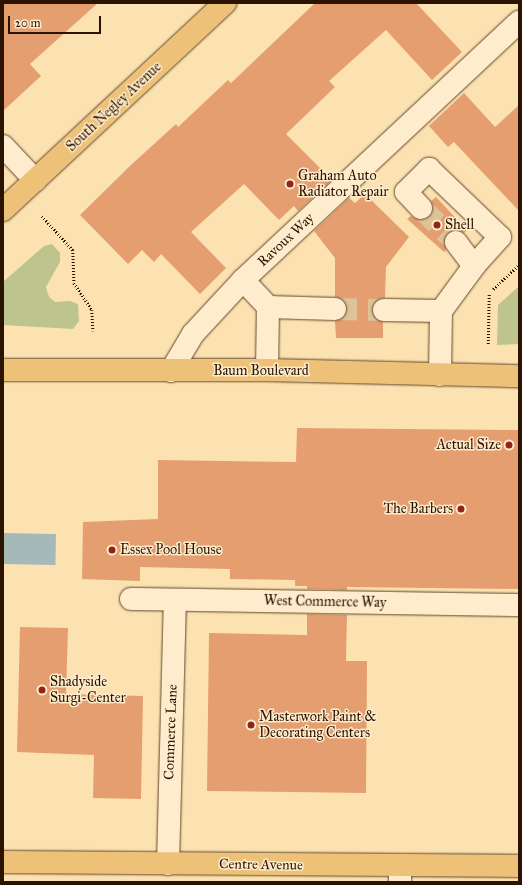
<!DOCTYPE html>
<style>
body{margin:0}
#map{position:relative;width:522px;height:885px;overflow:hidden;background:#fde2b1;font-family:"IM FELL Great Primer",serif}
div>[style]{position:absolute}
.green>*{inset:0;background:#bdc48d}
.water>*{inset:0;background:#a5bab8;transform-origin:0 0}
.building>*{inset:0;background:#e59e70}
.minor-tunnel>*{height:22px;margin-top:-11px;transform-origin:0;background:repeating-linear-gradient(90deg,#dec397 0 22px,transparent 0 33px)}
.path>*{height:2.5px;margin-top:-1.25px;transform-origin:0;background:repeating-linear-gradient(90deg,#2b1302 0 1px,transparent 0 3px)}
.roads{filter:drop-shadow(0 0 1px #60472e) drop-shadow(0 0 1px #60472e)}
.minor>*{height:22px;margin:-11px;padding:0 11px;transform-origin:11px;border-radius:11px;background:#feeccc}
.major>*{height:22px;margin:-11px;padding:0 11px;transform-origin:11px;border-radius:11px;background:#eec178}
.dots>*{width:11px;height:11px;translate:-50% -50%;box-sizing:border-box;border:2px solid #feeccc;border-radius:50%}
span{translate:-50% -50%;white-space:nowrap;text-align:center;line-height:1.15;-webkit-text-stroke:3px #feeccc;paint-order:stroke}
.street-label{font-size:14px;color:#2b1302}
.poi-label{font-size:14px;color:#2b1302}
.left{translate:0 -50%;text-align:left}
.right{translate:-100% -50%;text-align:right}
.frame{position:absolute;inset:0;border:4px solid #2b1302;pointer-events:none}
.scale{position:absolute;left:8px;top:16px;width:93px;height:18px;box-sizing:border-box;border:2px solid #2b1302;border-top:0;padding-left:5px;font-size:12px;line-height:14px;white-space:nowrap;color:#2b1302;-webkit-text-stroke:3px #feeccc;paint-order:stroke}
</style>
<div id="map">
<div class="green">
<div style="clip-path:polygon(52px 244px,60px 253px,60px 262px,46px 287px,49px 297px,55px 302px,70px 301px,78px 304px,79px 321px,73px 329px,3px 325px,3px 282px,44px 246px)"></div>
<div style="clip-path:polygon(519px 286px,519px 344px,497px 345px,498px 305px)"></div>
</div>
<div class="water">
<div style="left:3px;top:533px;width:53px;height:31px;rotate:1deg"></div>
</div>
<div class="building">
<div style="clip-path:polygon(3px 3px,98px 3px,30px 64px,41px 76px,3px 111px)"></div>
<div style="clip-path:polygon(315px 3px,416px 3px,462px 52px,432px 80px,386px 30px,329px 81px,335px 87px,286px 134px,332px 180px,298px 211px,294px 206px,279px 220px,244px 184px,191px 232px,226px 268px,200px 294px,161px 254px,154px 262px,142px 250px,128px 264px,80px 215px,132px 164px,176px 124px,178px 127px,228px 80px,231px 83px)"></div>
<div style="clip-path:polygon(464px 93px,495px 127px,519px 105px,519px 211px,454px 142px,448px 147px,429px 126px)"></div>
<div style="clip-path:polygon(365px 194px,409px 237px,386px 267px,385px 298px,378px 299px,372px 309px,373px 316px,383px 322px,383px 338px,336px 338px,335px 321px,345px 316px,347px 309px,342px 299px,335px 297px,335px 258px,314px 231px,349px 198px,355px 203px)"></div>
<div style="clip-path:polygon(436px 197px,467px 230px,464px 233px,455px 230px,448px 232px,444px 237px,446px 250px,444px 252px,407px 219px,411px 216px,418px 220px,429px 217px,433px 211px,431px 201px)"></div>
<div style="clip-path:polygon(297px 428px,519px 430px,519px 589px,347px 587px,347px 590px,307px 589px,307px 586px,295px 586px,295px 580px,230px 579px,230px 569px,140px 567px,140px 581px,82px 579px,83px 522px,158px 519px,158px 460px,296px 462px)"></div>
<div style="clip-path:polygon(307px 614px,347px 615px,346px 661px,367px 661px,366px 793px,207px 791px,209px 633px,307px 635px)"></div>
<div style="clip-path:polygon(20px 627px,68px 628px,66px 694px,143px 696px,141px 799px,93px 798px,94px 755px,17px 752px)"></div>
</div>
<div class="minor-tunnel">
<div style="left:421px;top:208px;width:49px;rotate:44.2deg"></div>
<div style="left:335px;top:309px;width:49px;rotate:1.2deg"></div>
</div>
<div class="path">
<div style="left:42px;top:216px;width:46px;rotate:47.6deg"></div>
<div style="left:73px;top:250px;width:33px;rotate:88deg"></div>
<div style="left:74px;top:283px;width:32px;rotate:56deg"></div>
<div style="left:92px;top:310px;width:21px;rotate:87deg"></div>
<div style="left:493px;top:289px;width:35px;rotate:-43deg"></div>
<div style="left:488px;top:344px;width:51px;rotate:-88.9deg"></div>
</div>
<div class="roads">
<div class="minor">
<div style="left:3px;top:146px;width:47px;rotate:46.7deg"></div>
<div style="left:421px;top:208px;width:22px;rotate:-133deg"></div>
<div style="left:406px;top:192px;width:33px;rotate:-45deg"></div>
<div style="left:429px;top:169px;width:98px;rotate:43.8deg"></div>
<div style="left:500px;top:237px;width:39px;rotate:132deg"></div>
<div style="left:474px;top:266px;width:30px;rotate:-127deg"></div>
<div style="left:243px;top:280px;width:37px;rotate:47deg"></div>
<div style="left:384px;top:310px;width:57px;rotate:1deg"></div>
<div style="left:441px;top:311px;width:64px;rotate:90.9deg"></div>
<div style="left:441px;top:311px;width:56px;rotate:-53.7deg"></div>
<div style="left:267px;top:370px;width:63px;rotate:-89.1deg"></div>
<div style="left:268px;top:307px;width:67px;rotate:1.7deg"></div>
<div style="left:171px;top:371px;width:43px;rotate:-59.3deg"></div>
<div style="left:193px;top:334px;width:74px;rotate:-47.2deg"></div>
<div style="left:243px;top:280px;width:378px;rotate:-43.1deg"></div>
<div style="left:131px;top:599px;width:388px;rotate:0.9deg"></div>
<div style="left:168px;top:864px;width:264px;rotate:-88.5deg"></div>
<div style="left:400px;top:882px;width:15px;rotate:-90deg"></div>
</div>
<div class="major">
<div style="left:3px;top:210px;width:304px;rotate:-43deg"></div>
<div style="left:3px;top:370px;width:264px"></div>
<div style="left:267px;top:370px;width:252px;rotate:1.4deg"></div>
<div style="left:3px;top:862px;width:516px;rotate:0.44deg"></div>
</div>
</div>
<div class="dots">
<div style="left:290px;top:184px;background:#8f2418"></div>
<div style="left:437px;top:225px;background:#8f2418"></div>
<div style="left:509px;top:445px;background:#8f2418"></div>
<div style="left:461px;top:509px;background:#8f2418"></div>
<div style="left:112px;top:550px;background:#8f2418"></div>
<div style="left:42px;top:690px;background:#8f2418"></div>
<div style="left:251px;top:725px;background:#8f2418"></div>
</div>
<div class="street-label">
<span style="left:114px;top:107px;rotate:-43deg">South Negley Avenue</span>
<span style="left:286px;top:240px;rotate:-43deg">Ravoux Way</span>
<span style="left:261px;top:371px">Baum Boulevard</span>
<span style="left:325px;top:602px;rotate:1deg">West Commerce Way</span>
<span style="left:171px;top:732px;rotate:-88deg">Commerce Lane</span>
<span style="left:261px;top:865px;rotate:1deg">Centre Avenue</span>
</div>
<div class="poi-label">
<span class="left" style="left:298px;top:184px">Graham Auto<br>Radiator Repair</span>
<span class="left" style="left:445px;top:225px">Shell</span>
<span class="right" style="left:501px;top:445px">Actual Size</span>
<span class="right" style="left:453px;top:509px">The Barbers</span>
<span class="left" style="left:120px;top:550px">Essex Pool House</span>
<span class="left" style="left:50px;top:690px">Shadyside<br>Surgi-Center</span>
<span class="left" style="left:259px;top:725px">Masterwork Paint &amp;<br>Decorating Centers</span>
</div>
<div class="frame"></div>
<div class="scale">20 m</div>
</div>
